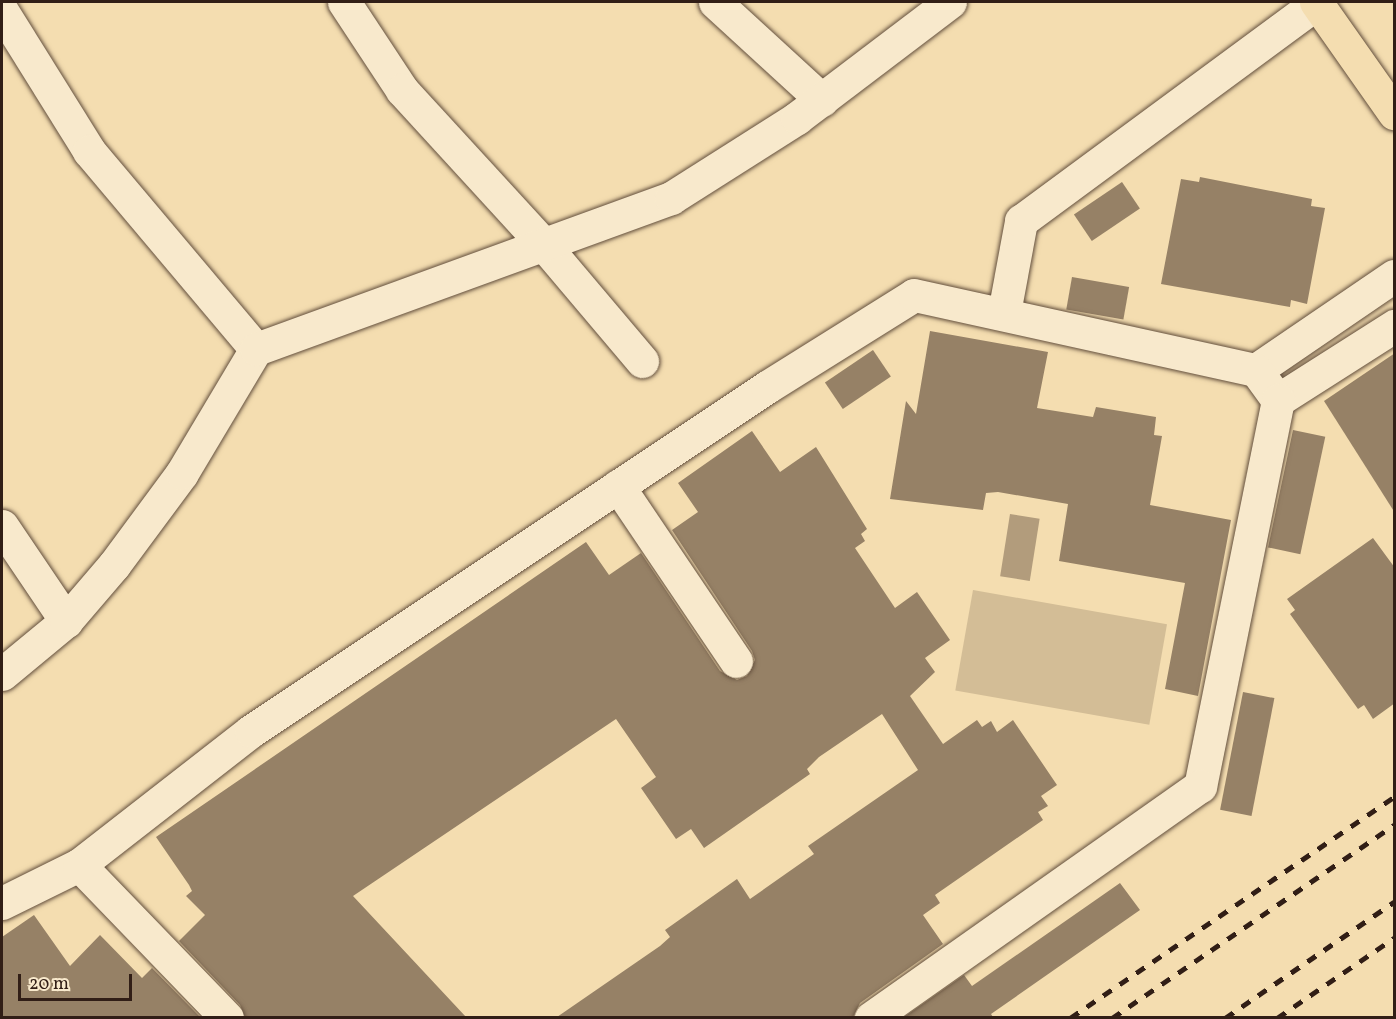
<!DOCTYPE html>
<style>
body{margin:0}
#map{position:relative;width:1396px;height:1019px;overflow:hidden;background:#f4ddb0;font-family:Vollkorn,serif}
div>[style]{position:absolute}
.green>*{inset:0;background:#d3bd96;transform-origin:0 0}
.water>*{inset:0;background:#b29c7c;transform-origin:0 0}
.building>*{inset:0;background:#968166;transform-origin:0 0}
.roads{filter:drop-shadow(0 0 2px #624e3c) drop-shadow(0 0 2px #624e3c)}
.minor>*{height:33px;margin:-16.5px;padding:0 16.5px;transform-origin:16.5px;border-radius:16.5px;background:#f8e9cc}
.major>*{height:33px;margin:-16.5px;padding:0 16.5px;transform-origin:16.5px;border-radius:16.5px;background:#f4ddb0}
.rail>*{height:4.5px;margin-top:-2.25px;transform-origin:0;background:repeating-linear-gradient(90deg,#311e16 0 10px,transparent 0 20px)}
span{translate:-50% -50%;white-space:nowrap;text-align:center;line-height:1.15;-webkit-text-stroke:4.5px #f8e9cc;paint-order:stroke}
.frame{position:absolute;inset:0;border:3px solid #311e16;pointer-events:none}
.scale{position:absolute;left:18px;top:974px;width:114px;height:27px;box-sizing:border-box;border:3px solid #311e16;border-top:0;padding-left:8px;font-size:18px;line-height:21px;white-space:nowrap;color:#311e16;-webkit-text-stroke:4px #f8e9cc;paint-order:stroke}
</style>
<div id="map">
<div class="green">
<div style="left:973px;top:590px;width:197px;height:102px;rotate:10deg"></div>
</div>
<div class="water">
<div style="left:1010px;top:514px;width:30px;height:63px;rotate:9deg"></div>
</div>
<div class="building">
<div style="clip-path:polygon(1200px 177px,1312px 199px,1311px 206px,1325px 208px,1307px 304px,1291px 300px,1290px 307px,1161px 284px,1181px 179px,1199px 182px)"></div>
<div style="left:1122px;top:182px;width:32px;height:58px;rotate:56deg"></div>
<div style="left:1072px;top:277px;width:58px;height:33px;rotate:10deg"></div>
<div style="clip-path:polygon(930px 331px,1048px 352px,1037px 408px,1093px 417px,1096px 407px,1156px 417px,1154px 435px,1162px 436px,1150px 505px,1231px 520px,1198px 696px,1165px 689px,1185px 583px,1059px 561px,1068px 504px,998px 492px,986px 493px,983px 510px,890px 499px,906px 401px,916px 414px)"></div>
<div style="left:873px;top:350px;width:32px;height:58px;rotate:56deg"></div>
<div style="clip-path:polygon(1395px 353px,1395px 513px,1324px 401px)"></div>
<div style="left:1293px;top:430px;width:33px;height:120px;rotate:12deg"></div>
<div style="clip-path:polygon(752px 431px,780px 472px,816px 447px,867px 529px,861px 534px,865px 541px,855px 548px,895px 608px,917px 592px,950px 640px,925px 658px,935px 672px,910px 696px,943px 744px,977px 720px,982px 727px,991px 721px,997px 732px,1013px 720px,1057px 785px,1041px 796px,1048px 806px,1038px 812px,1043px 820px,935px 895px,940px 903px,923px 915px,943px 944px,860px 1003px,853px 1017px,557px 1017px,660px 946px,670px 937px,665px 930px,737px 879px,750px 899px,814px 854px,808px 846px,918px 770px,882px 714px,819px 757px,807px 769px,810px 774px,704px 848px,691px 829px,676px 839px,641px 788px,656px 777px,616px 719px,353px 896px,466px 1017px,245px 1017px,240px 1005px,179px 941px,205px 915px,186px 896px,192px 891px,189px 885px,156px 837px,586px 542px,609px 575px,641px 553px,720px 671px,737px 680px,747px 676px,755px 660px,752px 651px,672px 530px,698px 512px,678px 483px)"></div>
<div style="clip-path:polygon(1373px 538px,1395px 568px,1395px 703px,1373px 719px,1364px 705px,1358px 709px,1290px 614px,1295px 610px,1287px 599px)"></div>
<div style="left:1243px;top:692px;width:32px;height:120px;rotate:11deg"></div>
<div style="clip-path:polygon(1120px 883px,1140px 910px,991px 1014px,993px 1017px,904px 1017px,964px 975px,972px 986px)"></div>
<div style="clip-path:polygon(34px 915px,70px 966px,100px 935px,142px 978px,152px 968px,200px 1017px,2px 1017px,2px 937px)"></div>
</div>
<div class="roads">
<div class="minor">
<div style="left:344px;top:2px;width:105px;rotate:56.6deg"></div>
<div style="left:402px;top:90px;width:210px;rotate:47.5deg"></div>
<div style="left:544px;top:245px;width:152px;rotate:49.8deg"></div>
<div style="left:715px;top:2px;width:145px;rotate:42.5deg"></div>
<div style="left:2px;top:11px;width:165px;rotate:58.1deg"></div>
<div style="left:89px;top:151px;width:259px;rotate:49.9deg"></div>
<div style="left:1004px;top:313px;width:94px;rotate:-79.5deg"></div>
<div style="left:1021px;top:221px;width:368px;rotate:-36.4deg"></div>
<div style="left:1256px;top:370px;width:167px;rotate:-34.3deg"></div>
<div style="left:1278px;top:400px;width:138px;rotate:-32.5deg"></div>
<div style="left:618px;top:486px;width:211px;rotate:56deg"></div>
<div style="left:2px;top:526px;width:115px;rotate:56deg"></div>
<div style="left:2px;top:674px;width:83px;rotate:-39.6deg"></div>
<div style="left:66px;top:621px;width:74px;rotate:-49.4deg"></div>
<div style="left:114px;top:565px;width:114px;rotate:-53.5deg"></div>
<div style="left:182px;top:473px;width:144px;rotate:-59.2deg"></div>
<div style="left:256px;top:349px;width:442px;rotate:-20deg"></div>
<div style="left:671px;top:198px;width:149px;rotate:-32.4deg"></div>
<div style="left:797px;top:118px;width:192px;rotate:-37.2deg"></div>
<div style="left:2px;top:903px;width:86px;rotate:-26.3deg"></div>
<div style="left:227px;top:1018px;width:213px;rotate:-134deg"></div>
<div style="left:79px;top:865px;width:218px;rotate:-37.9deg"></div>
<div style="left:251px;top:731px;width:620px;rotate:-33.69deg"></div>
<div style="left:767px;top:387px;width:173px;rotate:-32deg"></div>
<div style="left:914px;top:295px;width:350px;rotate:12.4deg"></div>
<div style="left:1256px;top:370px;width:37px;rotate:54deg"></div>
<div style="left:1278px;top:400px;width:394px;rotate:101.4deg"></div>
<div style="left:1200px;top:786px;width:403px;rotate:144.8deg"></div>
</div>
<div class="major">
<div style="left:1316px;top:2px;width:136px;rotate:54.9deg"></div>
</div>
</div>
<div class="rail">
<div style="left:1070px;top:1018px;width:392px;rotate:-34.3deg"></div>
<div style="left:1112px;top:1018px;width:342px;rotate:-34.4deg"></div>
<div style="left:1225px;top:1018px;width:205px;rotate:-34.5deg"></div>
<div style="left:1277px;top:1018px;width:142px;rotate:-34.4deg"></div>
</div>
<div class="frame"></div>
<div class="scale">20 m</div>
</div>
